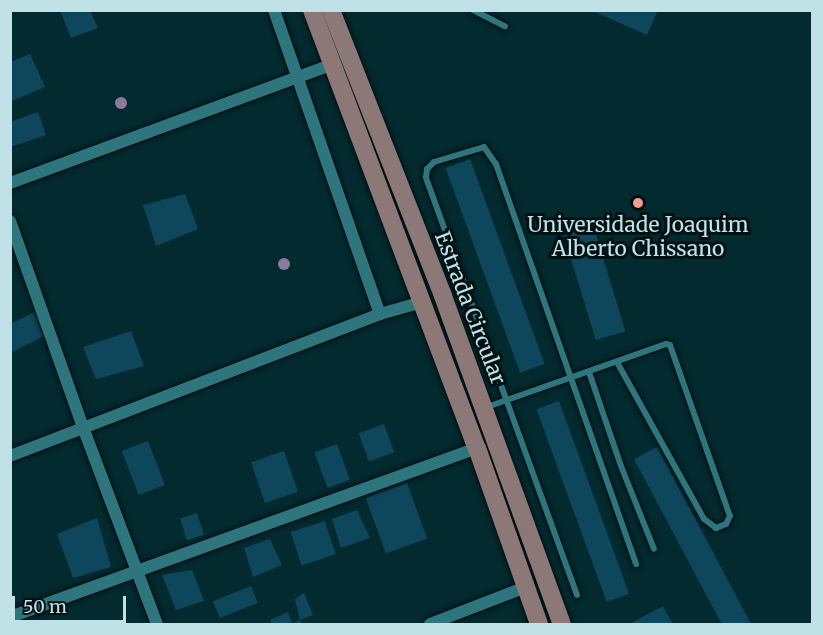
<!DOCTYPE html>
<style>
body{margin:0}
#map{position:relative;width:823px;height:635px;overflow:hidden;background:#032a2f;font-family:Merriweather,serif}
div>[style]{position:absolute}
.building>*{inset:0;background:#0e475c;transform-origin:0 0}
.roads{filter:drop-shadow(0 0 2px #001114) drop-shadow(0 0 2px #001114)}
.lane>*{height:6px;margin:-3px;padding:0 3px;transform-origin:3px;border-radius:3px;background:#2e757e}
.street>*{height:12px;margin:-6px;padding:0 6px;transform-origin:6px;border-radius:6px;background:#2e757e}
.primary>*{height:18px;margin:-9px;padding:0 9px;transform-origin:9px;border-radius:9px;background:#8c7977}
.trees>*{width:12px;height:12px;margin:-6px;border-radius:50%;background:#8c799f}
.dots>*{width:16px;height:16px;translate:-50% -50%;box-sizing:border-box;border:3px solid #001114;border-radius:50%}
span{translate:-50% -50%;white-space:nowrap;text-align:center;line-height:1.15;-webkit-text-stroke:6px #001114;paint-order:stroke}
.poi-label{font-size:21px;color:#c0e1e6}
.street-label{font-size:21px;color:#c0e1e6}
.frame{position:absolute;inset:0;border:12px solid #c0e1e6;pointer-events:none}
.scale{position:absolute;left:12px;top:596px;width:114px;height:27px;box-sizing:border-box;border:3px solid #c0e1e6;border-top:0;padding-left:8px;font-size:18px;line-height:21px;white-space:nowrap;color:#c0e1e6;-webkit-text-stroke:4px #001114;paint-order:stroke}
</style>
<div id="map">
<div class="building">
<div style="clip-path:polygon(60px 10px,90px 10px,98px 28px,71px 38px)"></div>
<div style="clip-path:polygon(591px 10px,658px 10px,647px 35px)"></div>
<div style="clip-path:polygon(30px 54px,45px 87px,10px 102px,10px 62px)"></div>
<div style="clip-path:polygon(38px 112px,46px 135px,10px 147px,10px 122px)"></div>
<div style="left:470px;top:159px;width:218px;height:26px;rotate:70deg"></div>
<div style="clip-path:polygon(185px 194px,198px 229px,156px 246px,143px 205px)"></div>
<div style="left:593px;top:225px;width:111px;height:31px;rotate:73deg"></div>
<div style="clip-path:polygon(35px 312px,46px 335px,10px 353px,10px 324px)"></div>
<div style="clip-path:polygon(131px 331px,144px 366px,96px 379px,83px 347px)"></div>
<div style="left:559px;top:401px;width:205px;height:24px;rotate:70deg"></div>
<div style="left:384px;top:424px;width:30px;height:27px;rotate:70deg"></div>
<div style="left:148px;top:441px;width:47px;height:28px;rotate:69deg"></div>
<div style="left:337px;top:444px;width:38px;height:24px;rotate:70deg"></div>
<div style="left:657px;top:447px;width:200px;height:26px;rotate:62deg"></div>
<div style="left:284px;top:451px;width:43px;height:35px;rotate:71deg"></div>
<div style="left:407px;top:483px;width:59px;height:44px;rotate:70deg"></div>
<div style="clip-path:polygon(357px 510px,370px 538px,341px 548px,332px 519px)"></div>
<div style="left:197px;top:513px;width:23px;height:18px;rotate:72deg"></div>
<div style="clip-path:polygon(97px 518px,111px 567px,73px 578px,57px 534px)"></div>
<div style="left:325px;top:521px;width:35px;height:36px;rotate:72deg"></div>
<div style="clip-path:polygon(270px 539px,282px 565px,253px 577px,244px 548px)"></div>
<div style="clip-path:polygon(192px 570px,204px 601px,176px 610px,162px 575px)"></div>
<div style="left:251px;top:586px;width:18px;height:41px;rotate:68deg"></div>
<div style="clip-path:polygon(304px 593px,313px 615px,300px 620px,295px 599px)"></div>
<div style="clip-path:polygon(663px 606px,673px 624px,629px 624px)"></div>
<div style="clip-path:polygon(288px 612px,292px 624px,300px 620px,302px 624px,272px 624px,270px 620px)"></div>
</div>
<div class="roads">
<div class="lane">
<div style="left:473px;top:10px;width:36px;rotate:27deg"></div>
<div style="left:589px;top:372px;width:99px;rotate:71.2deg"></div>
<div style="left:621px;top:466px;width:89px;rotate:68.3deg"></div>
<div style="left:487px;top:407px;width:190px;rotate:-19.4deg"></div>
<div style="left:666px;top:344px;width:4px;rotate:14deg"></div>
<div style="left:670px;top:345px;width:181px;rotate:70.7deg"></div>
<div style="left:730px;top:516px;width:9px;rotate:117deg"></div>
<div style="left:726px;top:524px;width:11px;rotate:158deg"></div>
<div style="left:716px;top:528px;width:15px;rotate:-143deg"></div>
<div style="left:704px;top:519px;width:179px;rotate:-119deg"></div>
<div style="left:577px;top:595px;width:444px;rotate:-109.9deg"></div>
<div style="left:426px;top:177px;width:8px;rotate:-83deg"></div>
<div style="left:427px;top:169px;width:10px;rotate:-45deg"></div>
<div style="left:434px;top:162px;width:52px;rotate:-16.7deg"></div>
<div style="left:484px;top:147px;width:21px;rotate:55deg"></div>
<div style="left:496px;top:164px;width:424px;rotate:70.7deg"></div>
</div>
<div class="street">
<div style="left:274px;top:10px;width:322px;rotate:70.8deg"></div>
<div style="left:10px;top:183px;width:344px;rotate:-20.2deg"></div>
<div style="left:10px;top:221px;width:222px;rotate:70.5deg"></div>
<div style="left:84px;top:430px;width:207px;rotate:69.4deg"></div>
<div style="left:10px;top:456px;width:396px;rotate:-21deg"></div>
<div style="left:380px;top:314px;width:44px;rotate:-15.9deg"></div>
<div style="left:10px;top:617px;width:497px;rotate:-19.9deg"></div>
<div style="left:430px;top:624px;width:103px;rotate:-21.1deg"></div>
</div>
<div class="primary">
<div style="left:312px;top:10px;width:468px;rotate:69.4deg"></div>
<div style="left:477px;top:448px;width:187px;rotate:70.6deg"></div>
<div style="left:331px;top:10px;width:307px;rotate:68.6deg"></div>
<div style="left:443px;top:296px;width:349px;rotate:70.1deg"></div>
</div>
</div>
<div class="trees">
<div style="left:121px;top:103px"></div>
<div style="left:284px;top:264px"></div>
</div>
<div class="dots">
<div style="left:638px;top:203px;background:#f59c91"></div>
</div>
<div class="poi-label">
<span style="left:638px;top:237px">Universidade Joaquim<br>Alberto Chissano</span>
</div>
<div class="street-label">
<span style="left:470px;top:308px;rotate:69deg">Estrada Circular</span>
</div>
<div class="frame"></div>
<div class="scale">50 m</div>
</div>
